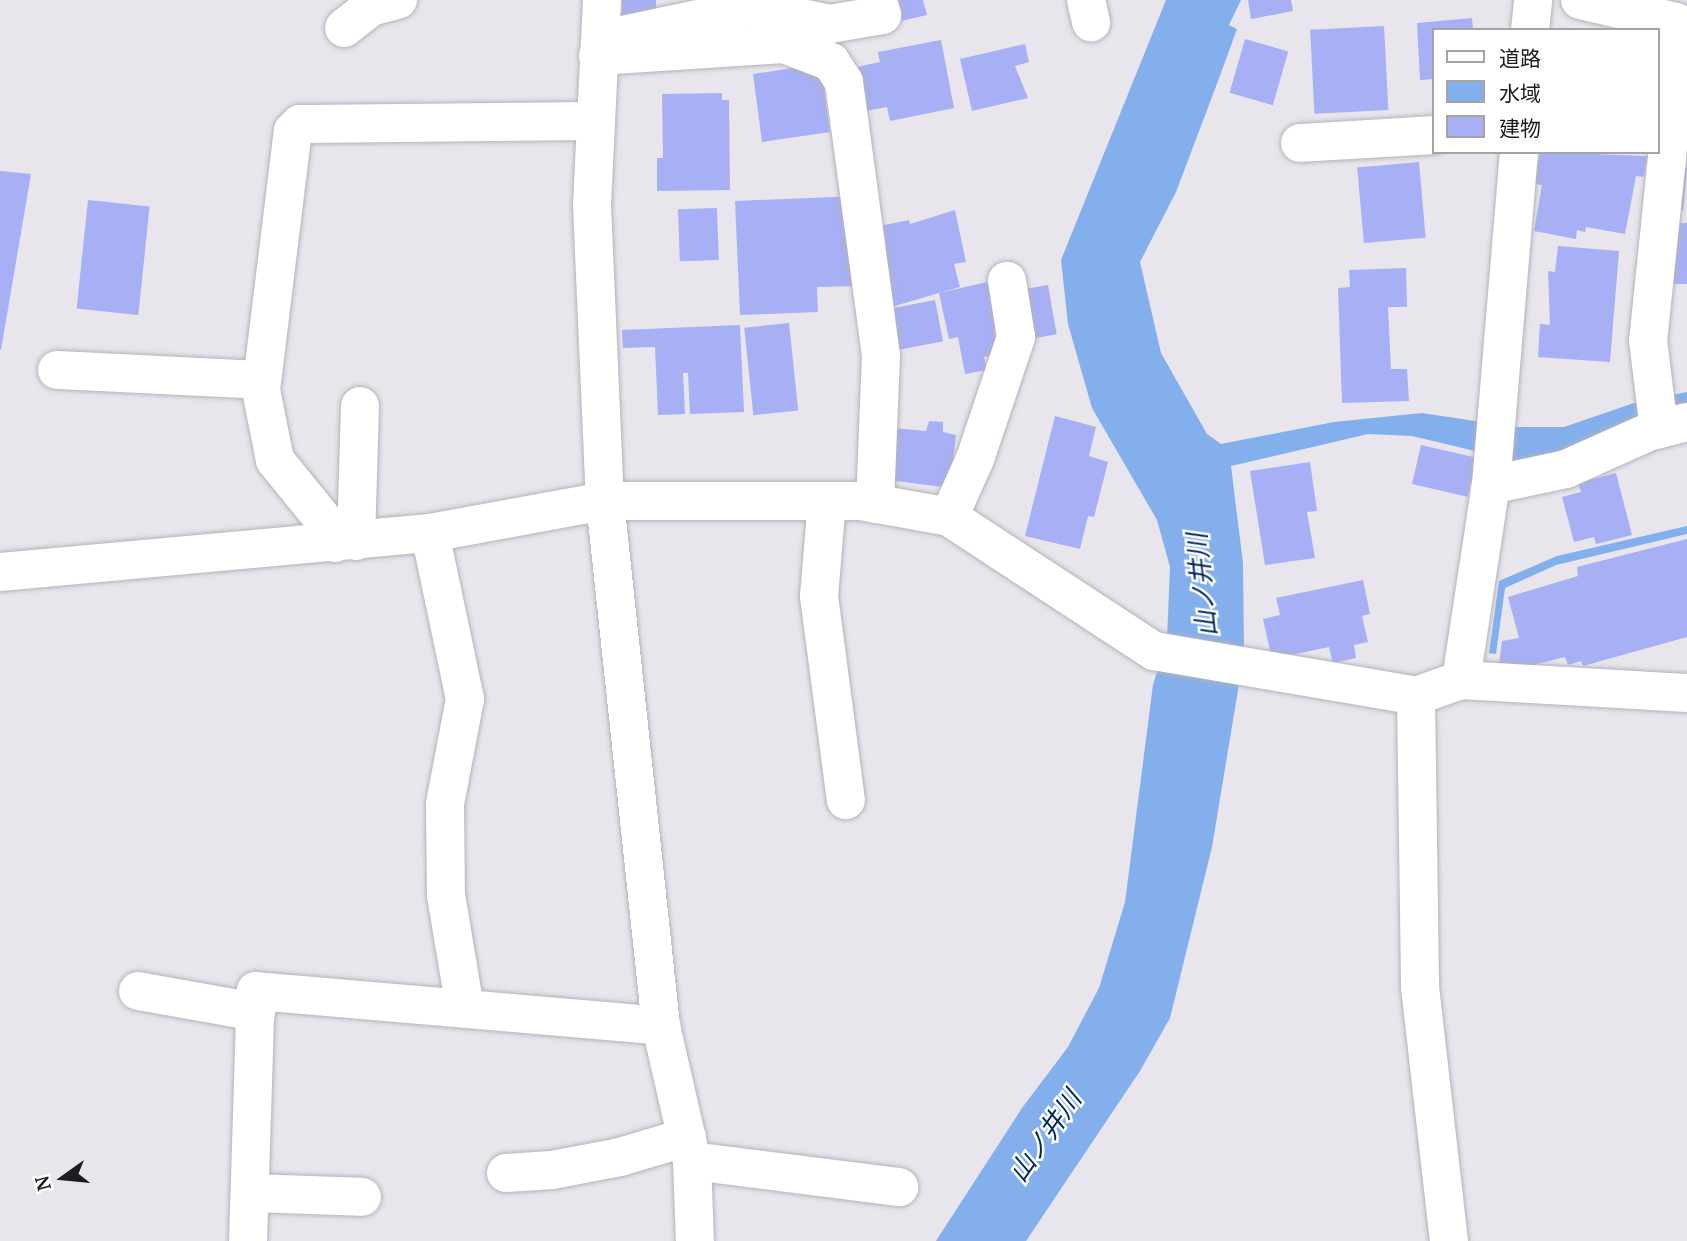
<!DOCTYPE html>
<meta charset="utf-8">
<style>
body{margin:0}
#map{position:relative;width:1687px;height:1241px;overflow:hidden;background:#e8e5ed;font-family:"PT Serif","Noto Sans JP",serif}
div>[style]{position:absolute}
.water>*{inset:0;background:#83afec}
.building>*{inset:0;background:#a7aff5;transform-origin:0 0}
.roads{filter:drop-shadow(0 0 2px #b5b3ba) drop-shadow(0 0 2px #b5b3ba)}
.minor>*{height:38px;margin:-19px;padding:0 19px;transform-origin:19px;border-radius:19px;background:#fff}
span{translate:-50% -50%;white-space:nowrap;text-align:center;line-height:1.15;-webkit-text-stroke:5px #fff;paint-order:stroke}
.water-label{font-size:26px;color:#00265b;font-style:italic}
.legend{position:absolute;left:1432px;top:28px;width:228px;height:126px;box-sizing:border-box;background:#fff;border:2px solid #a5a4a5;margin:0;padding:9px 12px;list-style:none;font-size:21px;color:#1d1c1f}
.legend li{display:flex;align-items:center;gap:14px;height:35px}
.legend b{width:35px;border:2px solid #a5a4a5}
.north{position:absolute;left:28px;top:1143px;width:70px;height:70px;-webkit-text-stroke:5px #fff;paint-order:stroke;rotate:255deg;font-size:19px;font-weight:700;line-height:28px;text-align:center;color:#1d1c1f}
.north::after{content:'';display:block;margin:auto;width:24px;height:32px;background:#1d1c1f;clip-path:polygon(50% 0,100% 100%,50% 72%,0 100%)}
</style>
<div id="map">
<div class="water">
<div style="clip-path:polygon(1166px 0,1241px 0,1229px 25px,1237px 29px,1218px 81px,1176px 192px,1140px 262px,1161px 353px,1207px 434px,1221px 444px,1334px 422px,1422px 413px,1515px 427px,1564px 427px,1634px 403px,1687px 392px,1687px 413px,1562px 460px,1513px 460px,1412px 436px,1368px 434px,1231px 466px,1243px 563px,1244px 654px,1212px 847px,1170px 1018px,1140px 1071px,1026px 1241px,936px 1241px,1022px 1108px,1068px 1047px,1099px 988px,1125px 902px,1153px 685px,1167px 639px,1170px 567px,1157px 520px,1092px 408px,1068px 324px,1061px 260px)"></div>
<div style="clip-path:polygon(1687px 526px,1687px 534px,1556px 565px,1505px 588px,1496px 654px,1489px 653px,1499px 581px,1557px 556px)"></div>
</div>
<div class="building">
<div style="left:622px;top:0;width:34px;height:18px"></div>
<div style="clip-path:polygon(893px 0,923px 0,927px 15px,897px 22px)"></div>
<div style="clip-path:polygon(1248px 0,1291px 0,1293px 11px,1251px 19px)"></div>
<div style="clip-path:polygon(1472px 18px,1473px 30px,1433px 30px,1433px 79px,1420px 80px,1417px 23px)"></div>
<div style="left:1384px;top:26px;width:84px;height:74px;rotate:87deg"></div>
<div style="left:1245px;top:39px;width:45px;height:56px;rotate:16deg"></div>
<div style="clip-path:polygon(941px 40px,954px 108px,890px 121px,887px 107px,866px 111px,857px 67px,880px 62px,878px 52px)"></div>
<div style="clip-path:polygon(1025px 44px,1029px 62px,1015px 66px,1028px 98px,972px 111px,960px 59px)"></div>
<div style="clip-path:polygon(799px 67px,822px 74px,830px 132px,762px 142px,753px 74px)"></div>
<div style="clip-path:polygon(722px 93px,722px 100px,729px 100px,730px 190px,657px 191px,657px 158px,663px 158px,662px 94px)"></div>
<div style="clip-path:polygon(1540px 152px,1647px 156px,1644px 177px,1636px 176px,1625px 234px,1586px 227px,1585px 232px,1577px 230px,1576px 239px,1534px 231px,1542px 185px,1535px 184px)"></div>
<div style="left:1419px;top:162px;width:76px;height:62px;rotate:85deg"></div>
<div style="left:1675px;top:167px;width:12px;height:42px;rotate:5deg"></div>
<div style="clip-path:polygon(0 171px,31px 174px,1px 350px,0 350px)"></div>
<div style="clip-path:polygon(857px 196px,861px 286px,817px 287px,818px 312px,740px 315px,735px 201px)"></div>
<div style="left:88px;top:200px;width:62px;height:109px;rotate:6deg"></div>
<div style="left:717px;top:208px;width:52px;height:39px;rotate:88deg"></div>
<div style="clip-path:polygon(955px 210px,966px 262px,954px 264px,960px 287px,891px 307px,879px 226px,909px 220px,910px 224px)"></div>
<div style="left:1674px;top:223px;width:13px;height:61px"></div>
<div style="clip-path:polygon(1558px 246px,1619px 251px,1610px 362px,1538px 357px,1540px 324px,1550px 325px,1548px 271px,1555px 272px)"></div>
<div style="clip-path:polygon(1406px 268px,1407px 307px,1388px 307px,1391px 369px,1407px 369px,1409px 401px,1342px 403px,1338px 288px,1350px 287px,1349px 270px)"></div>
<div style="clip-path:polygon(996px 280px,1007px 327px,994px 330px,999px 354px,984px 357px,987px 370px,965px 374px,958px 337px,949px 339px,939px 293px)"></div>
<div style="left:1048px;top:285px;width:50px;height:24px;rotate:80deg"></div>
<div style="left:935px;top:300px;width:42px;height:46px;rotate:79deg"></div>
<div style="left:789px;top:323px;width:88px;height:45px;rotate:84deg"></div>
<div style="clip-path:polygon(740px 325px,744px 412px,690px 414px,688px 373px,683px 373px,685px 414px,658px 415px,655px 347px,623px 348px,622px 330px)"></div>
<div style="clip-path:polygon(1055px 416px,1096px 427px,1089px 456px,1108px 462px,1094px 517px,1088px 516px,1080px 549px,1025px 536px)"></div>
<div style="clip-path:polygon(929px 421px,943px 422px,943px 432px,956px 435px,950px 488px,888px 480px,894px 428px,926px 431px)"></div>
<div style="left:1421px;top:445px;width:57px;height:40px;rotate:13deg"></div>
<div style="clip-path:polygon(1310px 462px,1317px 511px,1307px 512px,1315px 558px,1265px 565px,1250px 471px)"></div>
<div style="clip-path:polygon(1616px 473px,1632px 535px,1596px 544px,1594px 537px,1574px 542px,1562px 497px,1581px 492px,1578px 483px)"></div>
<div style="clip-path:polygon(1687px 539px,1687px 637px,1583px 666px,1581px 661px,1568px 665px,1565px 657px,1525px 667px,1499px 665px,1502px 641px,1519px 638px,1508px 597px,1578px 576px,1577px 567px)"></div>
<div style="clip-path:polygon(1363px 580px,1370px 614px,1362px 616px,1368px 642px,1354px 645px,1356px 658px,1333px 663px,1329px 647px,1272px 659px,1263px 619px,1280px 615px,1276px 598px)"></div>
</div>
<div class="roads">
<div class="minor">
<div style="left:602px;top:0;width:206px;rotate:92.8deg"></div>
<div style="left:592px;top:206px;width:295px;rotate:87.5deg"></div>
<div style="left:605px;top:501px;width:528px;rotate:83.91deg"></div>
<div style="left:661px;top:1026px;width:139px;rotate:77.1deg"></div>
<div style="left:692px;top:1161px;width:80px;rotate:87.9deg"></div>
<div style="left:1086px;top:0;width:23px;rotate:77deg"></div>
<div style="left:1580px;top:0;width:98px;rotate:12.9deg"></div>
<div style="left:1676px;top:22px;width:11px;rotate:68deg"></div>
<div style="left:1680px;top:32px;width:310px;rotate:95.9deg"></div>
<div style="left:1648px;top:340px;width:90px;rotate:83deg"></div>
<div style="left:755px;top:8px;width:77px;rotate:12deg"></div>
<div style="left:830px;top:24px;width:53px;rotate:-9.8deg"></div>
<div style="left:882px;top:15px;width:16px;rotate:-105deg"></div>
<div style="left:344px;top:28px;width:34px;rotate:-38deg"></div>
<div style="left:371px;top:7px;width:28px;rotate:-15deg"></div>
<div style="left:1530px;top:30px;width:30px;rotate:-84deg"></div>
<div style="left:622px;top:35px;width:170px;rotate:-11.9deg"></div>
<div style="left:598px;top:56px;width:186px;rotate:-3.7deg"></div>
<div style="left:784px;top:44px;width:50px;rotate:21deg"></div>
<div style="left:831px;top:62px;width:24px;rotate:57deg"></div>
<div style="left:844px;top:82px;width:275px;rotate:82.3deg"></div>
<div style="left:881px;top:355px;width:149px;rotate:92.3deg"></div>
<div style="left:1300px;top:143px;width:133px;rotate:-3.4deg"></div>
<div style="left:57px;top:370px;width:204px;rotate:2.8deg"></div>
<div style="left:1491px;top:485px;width:77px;rotate:-12deg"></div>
<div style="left:1566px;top:469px;width:93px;rotate:-24.1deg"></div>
<div style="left:1651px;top:431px;width:37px;rotate:-14deg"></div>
<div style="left:827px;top:501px;width:95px;rotate:94.8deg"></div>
<div style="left:819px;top:596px;width:206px;rotate:82.5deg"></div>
<div style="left:949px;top:517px;width:64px;rotate:-65.9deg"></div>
<div style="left:975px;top:459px;width:129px;rotate:-71.4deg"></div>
<div style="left:1016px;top:337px;width:57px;rotate:-99.1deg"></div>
<div style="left:430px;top:533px;width:170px;rotate:78.1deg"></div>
<div style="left:465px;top:699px;width:107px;rotate:100.8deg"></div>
<div style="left:445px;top:804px;width:91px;rotate:89.4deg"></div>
<div style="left:446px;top:895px;width:115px;rotate:80.5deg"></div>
<div style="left:356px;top:541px;width:135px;rotate:-88.3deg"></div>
<div style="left:335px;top:543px;width:15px;rotate:-106deg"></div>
<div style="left:331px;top:529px;width:89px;rotate:-129.1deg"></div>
<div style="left:275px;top:460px;width:71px;rotate:-101.3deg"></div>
<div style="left:261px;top:390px;width:261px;rotate:-83deg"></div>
<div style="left:293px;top:131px;width:10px;rotate:-45deg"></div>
<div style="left:300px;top:124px;width:295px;rotate:-0.6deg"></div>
<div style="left:0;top:572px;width:432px;rotate:-5.2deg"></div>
<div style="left:430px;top:533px;width:178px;rotate:-10.4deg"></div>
<div style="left:605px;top:501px;width:256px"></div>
<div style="left:861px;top:501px;width:89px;rotate:10.3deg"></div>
<div style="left:949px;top:517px;width:245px;rotate:33.2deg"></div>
<div style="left:1154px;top:651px;width:266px;rotate:9.7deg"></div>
<div style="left:1416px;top:696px;width:48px;rotate:-19.6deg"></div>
<div style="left:1461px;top:680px;width:226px;rotate:3.3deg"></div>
<div style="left:1461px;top:680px;width:197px;rotate:-81.3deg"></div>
<div style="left:1491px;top:485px;width:334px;rotate:-85.2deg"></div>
<div style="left:1416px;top:696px;width:291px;rotate:89.2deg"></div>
<div style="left:1420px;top:987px;width:256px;rotate:83.5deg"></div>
<div style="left:138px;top:991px;width:120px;rotate:10.1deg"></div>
<div style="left:692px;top:1161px;width:209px;rotate:7.2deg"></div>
<div style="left:506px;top:1173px;width:46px;rotate:-3.7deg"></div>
<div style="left:552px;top:1170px;width:69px;rotate:-10.8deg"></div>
<div style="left:620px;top:1157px;width:70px;rotate:-16.6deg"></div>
<div style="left:250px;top:1193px;width:112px;rotate:2deg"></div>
<div style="left:248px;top:1241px;width:250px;rotate:-88.2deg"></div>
<div style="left:256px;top:991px;width:407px;rotate:4.9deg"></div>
</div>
</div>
<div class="water-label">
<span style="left:1202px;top:585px;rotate:-96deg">山ノ井川</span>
<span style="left:1045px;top:1136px;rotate:-55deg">山ノ井川</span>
</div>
<ul class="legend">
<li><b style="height:9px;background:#fff"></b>道路</li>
<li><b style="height:19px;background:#83afec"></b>水域</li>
<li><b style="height:19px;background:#a7aff5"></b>建物</li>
</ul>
<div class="north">N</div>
</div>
